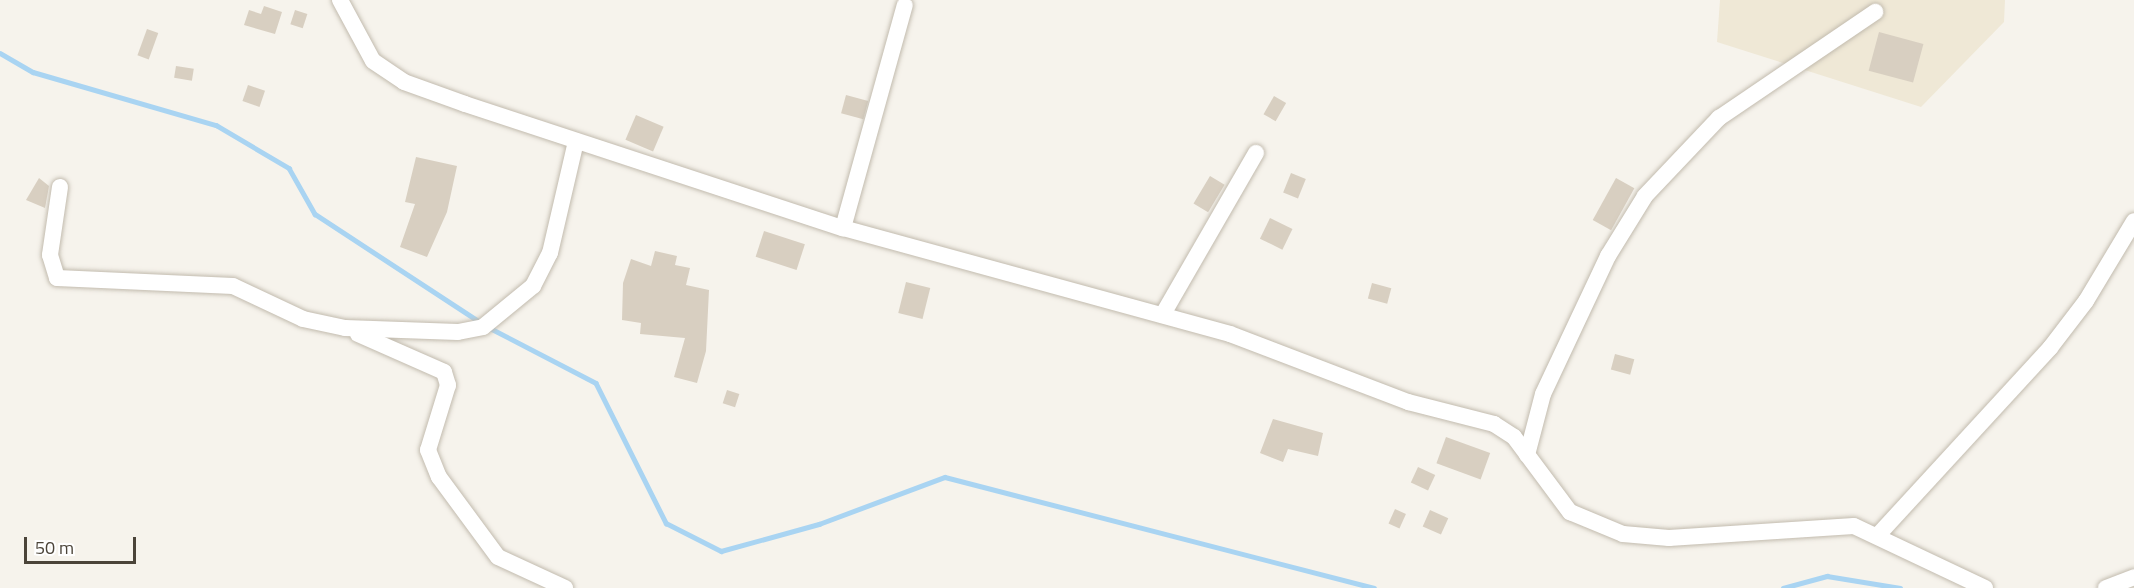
<!DOCTYPE html>
<style>
body{margin:0}
#map{position:relative;width:2134px;height:588px;overflow:hidden;background:#f6f3ec;font-family:"Titillium Web",sans-serif}
div>[style]{position:absolute}
.education>*{inset:0;background:#efe8d6}
.stream>*{height:4.5px;margin:-2.25px;padding:0 2.25px;transform-origin:2.25px;border-radius:2.25px;background:#a9d4f2}
.building>*{inset:0;background:#d8cfc1;transform-origin:0 0}
.roads{filter:drop-shadow(0 0 2px #c2bbae) drop-shadow(0 0 2px #c2bbae)}
.minor>*{height:16px;margin:-8px;padding:0 8px;transform-origin:8px;border-radius:8px;background:#fff}
span{translate:-50% -50%;white-space:nowrap;text-align:center;line-height:1.15;-webkit-text-stroke:4.5px #fff;paint-order:stroke}
.scale{position:absolute;left:24px;top:537px;width:112px;height:27px;box-sizing:border-box;border:3px solid #4b4439;border-top:0;padding-left:8px;font-size:18px;line-height:21px;white-space:nowrap;color:#4b4439;-webkit-text-stroke:4px #fff;paint-order:stroke}
</style>
<div id="map">
<div class="education">
<div style="clip-path:polygon(1720px 0,2005px 0,2004px 22px,1921px 107px,1717px 42px)"></div>
</div>
<div class="stream">
<div style="left:0;top:53px;width:38px;rotate:30deg"></div>
<div style="left:33px;top:72px;width:191px;rotate:16.2deg"></div>
<div style="left:216px;top:125px;width:85px;rotate:30.5deg"></div>
<div style="left:289px;top:168px;width:53px;rotate:60.5deg"></div>
<div style="left:315px;top:214px;width:197px;rotate:33.2deg"></div>
<div style="left:490px;top:328px;width:119px;rotate:27.4deg"></div>
<div style="left:596px;top:383px;width:157px;rotate:63.4deg"></div>
<div style="left:666px;top:523px;width:62px;rotate:27deg"></div>
<div style="left:721px;top:551px;width:102px;rotate:-15.4deg"></div>
<div style="left:819px;top:524px;width:134px;rotate:-20.5deg"></div>
<div style="left:945px;top:477px;width:443px;rotate:14.5deg"></div>
<div style="left:1783px;top:588px;width:46px;rotate:-15.3deg"></div>
<div style="left:1827px;top:576px;width:74px;rotate:9.3deg"></div>
</div>
<div class="building">
<div style="clip-path:polygon(264px 6px,282px 12px,275px 34px,244px 25px,249px 10px,261px 14px)"></div>
<div style="left:295px;top:10px;width:13px;height:15px;rotate:18deg"></div>
<div style="left:147px;top:29px;width:12px;height:28px;rotate:20deg"></div>
<div style="left:1879px;top:32px;width:46px;height:40px;rotate:15deg"></div>
<div style="left:176px;top:66px;width:18px;height:12px;rotate:9deg"></div>
<div style="left:248px;top:85px;width:18px;height:17px;rotate:19deg"></div>
<div style="left:846px;top:95px;width:23px;height:19px;rotate:15deg"></div>
<div style="left:1274px;top:96px;width:14px;height:21px;rotate:30deg"></div>
<div style="left:636px;top:115px;width:30px;height:27px;rotate:23deg"></div>
<div style="clip-path:polygon(416px 157px,457px 166px,447px 212px,427px 257px,400px 247px,415px 204px,405px 202px)"></div>
<div style="left:1291px;top:173px;width:16px;height:21px;rotate:22deg"></div>
<div style="left:1210px;top:176px;width:17px;height:32px;rotate:31deg"></div>
<div style="clip-path:polygon(39px 178px,49px 186px,45px 208px,26px 200px)"></div>
<div style="left:1616px;top:178px;width:21px;height:48px;rotate:29deg"></div>
<div style="left:1270px;top:218px;width:25px;height:23px;rotate:26deg"></div>
<div style="left:764px;top:231px;width:43px;height:27px;rotate:18deg"></div>
<div style="clip-path:polygon(655px 251px,677px 256px,675px 265px,690px 268px,686px 285px,709px 290px,706px 351px,697px 383px,674px 377px,685px 338px,640px 334px,641px 323px,622px 320px,623px 283px,631px 259px,651px 266px)"></div>
<div style="left:906px;top:282px;width:25px;height:32px;rotate:14deg"></div>
<div style="left:1372px;top:283px;width:20px;height:16px;rotate:15deg"></div>
<div style="left:1615px;top:354px;width:20px;height:16px;rotate:15deg"></div>
<div style="left:727px;top:390px;width:13px;height:14px;rotate:18deg"></div>
<div style="clip-path:polygon(1273px 419px,1323px 433px,1318px 456px,1288px 449px,1283px 462px,1260px 453px)"></div>
<div style="left:1446px;top:437px;width:47px;height:28px;rotate:20deg"></div>
<div style="left:1418px;top:467px;width:19px;height:17px;rotate:25deg"></div>
<div style="left:1395px;top:509px;width:12px;height:16px;rotate:24deg"></div>
<div style="left:1430px;top:510px;width:20px;height:18px;rotate:24deg"></div>
</div>
<div class="roads">
<div class="minor">
<div style="left:340px;top:0;width:69px;rotate:61.6deg"></div>
<div style="left:373px;top:61px;width:37px;rotate:34deg"></div>
<div style="left:404px;top:82px;width:65px;rotate:19.8deg"></div>
<div style="left:465px;top:104px;width:398px;rotate:18.2deg"></div>
<div style="left:843px;top:228px;width:401px;rotate:15.3deg"></div>
<div style="left:1230px;top:334px;width:191px;rotate:20.9deg"></div>
<div style="left:1408px;top:402px;width:89px;rotate:14.3deg"></div>
<div style="left:1494px;top:424px;width:24px;rotate:33deg"></div>
<div style="left:1514px;top:437px;width:94px;rotate:53.3deg"></div>
<div style="left:1570px;top:512px;width:57px;rotate:22.5deg"></div>
<div style="left:1623px;top:534px;width:46px;rotate:5deg"></div>
<div style="left:1669px;top:538px;width:185px;rotate:-3.7deg"></div>
<div style="left:1854px;top:526px;width:145px;rotate:25.3deg"></div>
<div style="left:60px;top:187px;width:69px;rotate:98.4deg"></div>
<div style="left:50px;top:255px;width:24px;rotate:73deg"></div>
<div style="left:57px;top:278px;width:176px;rotate:2.6deg"></div>
<div style="left:233px;top:286px;width:77px;rotate:25.2deg"></div>
<div style="left:303px;top:319px;width:43px;rotate:12.1deg"></div>
<div style="left:345px;top:328px;width:113px;rotate:2deg"></div>
<div style="left:458px;top:332px;width:25px;rotate:-11deg"></div>
<div style="left:483px;top:327px;width:65px;rotate:-39.4deg"></div>
<div style="left:533px;top:286px;width:37px;rotate:-63deg"></div>
<div style="left:550px;top:253px;width:115px;rotate:-76.9deg"></div>
<div style="left:843px;top:228px;width:231px;rotate:-74.5deg"></div>
<div style="left:1163px;top:314px;width:186px;rotate:-60deg"></div>
<div style="left:358px;top:334px;width:94px;rotate:23.8deg"></div>
<div style="left:444px;top:372px;width:14px;rotate:73deg"></div>
<div style="left:448px;top:385px;width:68px;rotate:107.1deg"></div>
<div style="left:428px;top:450px;width:29px;rotate:68deg"></div>
<div style="left:439px;top:477px;width:99px;rotate:53.6deg"></div>
<div style="left:498px;top:557px;width:74px;rotate:24.8deg"></div>
<div style="left:1527px;top:455px;width:63px;rotate:-75.3deg"></div>
<div style="left:1543px;top:394px;width:153px;rotate:-64.8deg"></div>
<div style="left:1608px;top:256px;width:70px;rotate:-58.3deg"></div>
<div style="left:1645px;top:196px;width:108px;rotate:-46.5deg"></div>
<div style="left:1719px;top:118px;width:189px;rotate:-34.2deg"></div>
<div style="left:1879px;top:534px;width:253px;rotate:-47.4deg"></div>
<div style="left:2050px;top:348px;width:59px;rotate:-52.5deg"></div>
<div style="left:2086px;top:301px;width:93px;rotate:-59deg"></div>
<div style="left:2106px;top:588px;width:30px;rotate:-21deg"></div>
</div>
</div>
<div class="scale">50 m</div>
</div>
